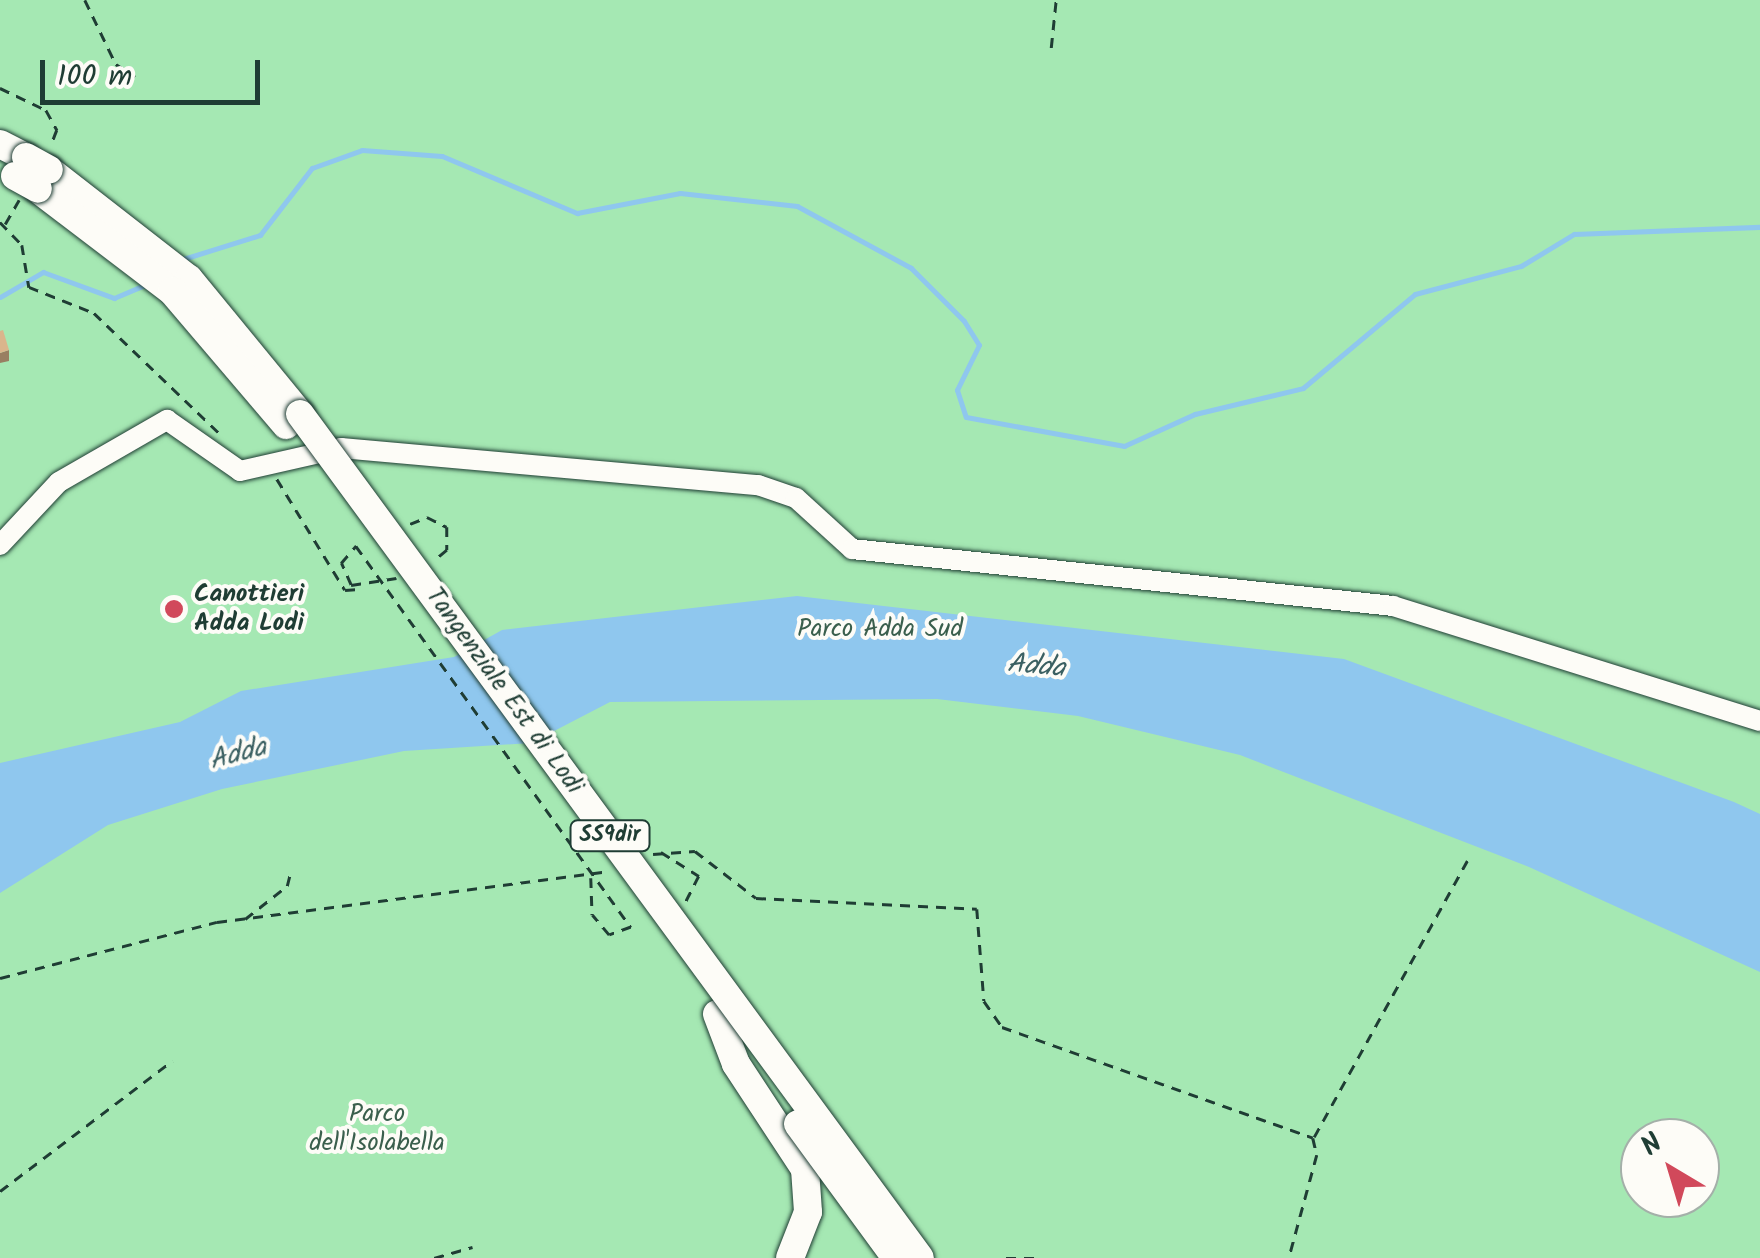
<!DOCTYPE html>
<style>
body{margin:0}
#map{position:relative;width:1760px;height:1258px;overflow:hidden;background:#fdfcf7;font-family:Kalam,sans-serif}
div>[style]{position:absolute}
.green>*{inset:0;background:#a5e8b3}
.water>*{inset:0;background:#8fc7ee}
.stream>*{height:5px;margin:-2.5px;padding:0 2.5px;transform-origin:2.5px;border-radius:2.5px;background:#8fc7ee}
.path>*{height:2.5px;margin-top:-1.25px;transform-origin:0;background:repeating-linear-gradient(90deg,#1f3d34 0 10px,transparent 0 18px)}
.roads{filter:drop-shadow(0 0 2px #1f3d34) drop-shadow(0 0 2px #1f3d34)}
.minor>*{height:20px;margin:-10px;padding:0 10px;transform-origin:10px;border-radius:10px;background:#fdfcf7}
.highway>*{height:28px;margin:-14px;padding:0 14px;transform-origin:14px;border-radius:14px;background:#fdfcf7}
.path-bridge>*{height:2.5px;margin-top:-1.25px;transform-origin:0;background:repeating-linear-gradient(90deg,#1f3d34 0 10px,transparent 0 18px)}
.bridges{filter:drop-shadow(0 0 2px #1f3d34) drop-shadow(0 0 2px #1f3d34)}
.highway-bridge>*{height:28px;margin:-14px;padding:0 14px;transform-origin:14px;border-radius:14px;background:#fdfcf7}
.shaded-wall>*{inset:0;background:#997f62}
.building>*{inset:0;background:#dab58c}
.dots>*{width:28px;height:28px;translate:-50% -50%;box-sizing:border-box;border:5px solid #fdfcf7;border-radius:50%}
span{translate:-50% -50%;white-space:nowrap;text-align:center;line-height:1.15;-webkit-text-stroke:8px #fdfcf7;paint-order:stroke}
.shield-label span{padding:2px 8px;background:#fdfcf7;border:2px solid;border-radius:8px;-webkit-text-stroke-width:0}
.shield-label{font-size:22px;color:#1f3d34;font-weight:700}
.poi-label{font-size:25px;color:#1f3d34;font-weight:700}
.left{translate:0 -50%;text-align:left}
.park-label{font-size:25px;color:#3a5f4d}
.street-label{font-size:25px;color:#1f3d34}
.water-label{font-size:28px;color:#3b6062;font-style:italic}
.north{position:absolute;left:1620px;top:1118px;width:100px;height:100px;box-sizing:border-box;background:#fdfcf7;border:2px solid #a4b0a9;border-radius:50%;rotate:322deg;font-size:28px;font-weight:700;line-height:40px;text-align:center;color:#1f3d34}
.north::after{content:'';display:block;margin:auto;width:35px;height:45px;background:#d1495b;clip-path:polygon(50% 0,100% 100%,50% 72%,0 100%)}
.scale{position:absolute;left:40px;top:60px;width:220px;height:45px;box-sizing:border-box;border:5px solid #1f3d34;border-top:0;padding-left:12px;font-size:30px;line-height:35px;white-space:nowrap;color:#1f3d34;-webkit-text-stroke:8px #fdfcf7;paint-order:stroke}
</style>
<div id="map">
<div class="green">
<div style="clip-path:polygon(evenodd,0 0,1760px 0,1760px 1258px,0 1258px,0 0,1640px 1138px,1700px 1138px,1700px 1198px,1640px 1198px,1640px 1138px)"></div>
</div>
<div class="water">
<div style="clip-path:polygon(797px 596px,1344px 659px,1734px 802px,1760px 814px,1760px 972px,1529px 867px,1240px 755px,1078px 716px,937px 699px,610px 702px,531px 743px,404px 751px,222px 789px,108px 825px,0 893px,0 763px,180px 722px,241px 691px,454px 657px,502px 630px)"></div>
</div>
<div class="stream">
<div style="left:183px;top:259px;width:81px;rotate:-17.3deg"></div>
<div style="left:260px;top:235px;width:85px;rotate:-52.2deg"></div>
<div style="left:312px;top:168px;width:53px;rotate:-19.8deg"></div>
<div style="left:362px;top:150px;width:80px;rotate:4.3deg"></div>
<div style="left:442px;top:156px;width:147px;rotate:22.9deg"></div>
<div style="left:577px;top:213px;width:105px;rotate:-11deg"></div>
<div style="left:680px;top:193px;width:118px;rotate:6.3deg"></div>
<div style="left:797px;top:206px;width:130px;rotate:28.5deg"></div>
<div style="left:911px;top:268px;width:75px;rotate:45deg"></div>
<div style="left:964px;top:321px;width:28px;rotate:58deg"></div>
<div style="left:979px;top:345px;width:50px;rotate:116.1deg"></div>
<div style="left:957px;top:390px;width:28px;rotate:72deg"></div>
<div style="left:966px;top:417px;width:161px;rotate:10.4deg"></div>
<div style="left:1124px;top:446px;width:78px;rotate:-24.3deg"></div>
<div style="left:1195px;top:414px;width:111px;rotate:-13.5deg"></div>
<div style="left:1303px;top:388px;width:146px;rotate:-40deg"></div>
<div style="left:1415px;top:294px;width:110px;rotate:-14.8deg"></div>
<div style="left:1521px;top:266px;width:62px;rotate:-31.1deg"></div>
<div style="left:1574px;top:234px;width:186px;rotate:-2.2deg"></div>
<div style="left:0;top:297px;width:50px;rotate:-30.2deg"></div>
<div style="left:43px;top:272px;width:76px;rotate:20.1deg"></div>
<div style="left:114px;top:298px;width:38px;rotate:-23deg"></div>
</div>
<div class="path">
<div style="left:85px;top:0;width:71px;rotate:64.2deg"></div>
<div style="left:116px;top:64px;width:23px;rotate:34deg"></div>
<div style="left:1051px;top:48px;width:48px;rotate:-84.1deg"></div>
<div style="left:0;top:88px;width:51px;rotate:25.6deg"></div>
<div style="left:46px;top:110px;width:23px;rotate:61deg"></div>
<div style="left:57px;top:130px;width:17px;rotate:111deg"></div>
<div style="left:0;top:222px;width:32px;rotate:46deg"></div>
<div style="left:22px;top:245px;width:43px;rotate:80.5deg"></div>
<div style="left:29px;top:287px;width:70px;rotate:21.8deg"></div>
<div style="left:94px;top:313px;width:176px;rotate:43.8deg"></div>
<div style="left:5px;top:224px;width:28px;rotate:-60deg"></div>
<div style="left:277px;top:479px;width:130px;rotate:58.5deg"></div>
<div style="left:345px;top:590px;width:14px;rotate:-4deg"></div>
<div style="left:410px;top:524px;width:18px;rotate:-22deg"></div>
<div style="left:427px;top:517px;width:22px;rotate:27deg"></div>
<div style="left:447px;top:527px;width:23px;rotate:90deg"></div>
<div style="left:447px;top:550px;width:16px;rotate:140deg"></div>
<div style="left:351px;top:585px;width:46px;rotate:-8.8deg"></div>
<div style="left:661px;top:852px;width:45px;rotate:32.3deg"></div>
<div style="left:699px;top:876px;width:31px;rotate:117deg"></div>
<div style="left:653px;top:854px;width:42px;rotate:-4.1deg"></div>
<div style="left:695px;top:851px;width:77px;rotate:37.6deg"></div>
<div style="left:756px;top:898px;width:221px;rotate:2.8deg"></div>
<div style="left:977px;top:909px;width:92px;rotate:85.6deg"></div>
<div style="left:984px;top:1001px;width:32px;rotate:55deg"></div>
<div style="left:1002px;top:1027px;width:330px;rotate:19.6deg"></div>
<div style="left:1313px;top:1138px;width:17px;rotate:77deg"></div>
<div style="left:1317px;top:1155px;width:107px;rotate:105.2deg"></div>
<div style="left:591px;top:878px;width:37px;rotate:88deg"></div>
<div style="left:245px;top:919px;width:53px;rotate:-38.2deg"></div>
<div style="left:287px;top:886px;width:16px;rotate:-76deg"></div>
<div style="left:0;top:978px;width:224px;rotate:-14.5deg"></div>
<div style="left:217px;top:922px;width:394px;rotate:-7.4deg"></div>
<div style="left:1314px;top:1137px;width:316px;rotate:-61deg"></div>
<div style="left:0;top:1191px;width:216px;rotate:-37.1deg"></div>
<div style="left:434px;top:1258px;width:40px;rotate:-16deg"></div>
<div style="left:1006px;top:1258px;width:30px"></div>
</div>
<div class="roads">
<div class="minor">
<div style="left:0;top:545px;width:86px;rotate:-46.9deg"></div>
<div style="left:59px;top:482px;width:125px;rotate:-29.9deg"></div>
<div style="left:167px;top:420px;width:89px;rotate:34.9deg"></div>
<div style="left:240px;top:471px;width:104px;rotate:-12.8deg"></div>
<div style="left:341px;top:448px;width:419px;rotate:5.1deg"></div>
<div style="left:758px;top:485px;width:40px;rotate:18.9deg"></div>
<div style="left:796px;top:498px;width:76px;rotate:42.3deg"></div>
<div style="left:852px;top:549px;width:544px;rotate:6.01deg"></div>
<div style="left:1393px;top:606px;width:385px;rotate:17.4deg"></div>
</div>
<div class="highway">
<div style="left:0;top:144px;width:29px;rotate:27deg"></div>
<div style="left:49px;top:170px;width:177px;rotate:37.9deg"></div>
<div style="left:189px;top:279px;width:175px;rotate:50.6deg"></div>
<div style="left:38px;top:189px;width:168px;rotate:37.3deg"></div>
<div style="left:172px;top:291px;width:176px;rotate:49.6deg"></div>
<div style="left:717px;top:1014px;width:53px;rotate:69.2deg"></div>
<div style="left:736px;top:1064px;width:126px;rotate:56.7deg"></div>
<div style="left:805px;top:1169px;width:43px;rotate:86deg"></div>
<div style="left:808px;top:1212px;width:49px;rotate:111.4deg"></div>
</div>
</div>
<div class="path-bridge">
<div style="left:351px;top:585px;width:24px;rotate:-114deg"></div>
<div style="left:341px;top:563px;width:23px;rotate:-49deg"></div>
<div style="left:356px;top:546px;width:470px;rotate:54.2deg"></div>
<div style="left:631px;top:927px;width:23px;rotate:160deg"></div>
<div style="left:609px;top:935px;width:26px;rotate:-130deg"></div>
</div>
<div class="bridges">
<div class="highway-bridge">
<div style="left:26px;top:157px;width:26px;rotate:29deg"></div>
<div style="left:15px;top:176px;width:26px;rotate:29deg"></div>
<div style="left:300px;top:414px;width:1047px;rotate:53.7deg"></div>
<div style="left:798px;top:1124px;width:166px;rotate:53.8deg"></div>
</div>
</div>
<div class="shaded-wall">
<div style="clip-path:polygon(9px 350px,9px 361px,0 363px,0 353px)"></div>
</div>
<div class="building">
<div style="clip-path:polygon(3px 330px,9px 350px,0 353px,0 331px)"></div>
</div>
<div class="dots">
<div style="left:174px;top:609px;background:#d1495b"></div>
</div>
<div class="shield-label">
<span style="left:610px;top:836px">SS9dir</span>
</div>
<div class="poi-label">
<span class="left" style="left:194px;top:609px">Canottieri<br>Adda Lodi</span>
</div>
<div class="park-label">
<span style="left:880px;top:629px">Parco Adda Sud</span>
<span style="left:377px;top:1129px">Parco<br>dell'Isolabella</span>
</div>
<div class="street-label">
<span style="left:504px;top:691px;rotate:54deg">Tangenziale Est di Lodi</span>
</div>
<div class="water-label">
<span style="left:1036px;top:667px;rotate:5deg">Adda</span>
<span style="left:238px;top:755px;rotate:-15deg">Adda</span>
</div>
<div class="north">N</div>
<div class="scale">100 m</div>
</div>
